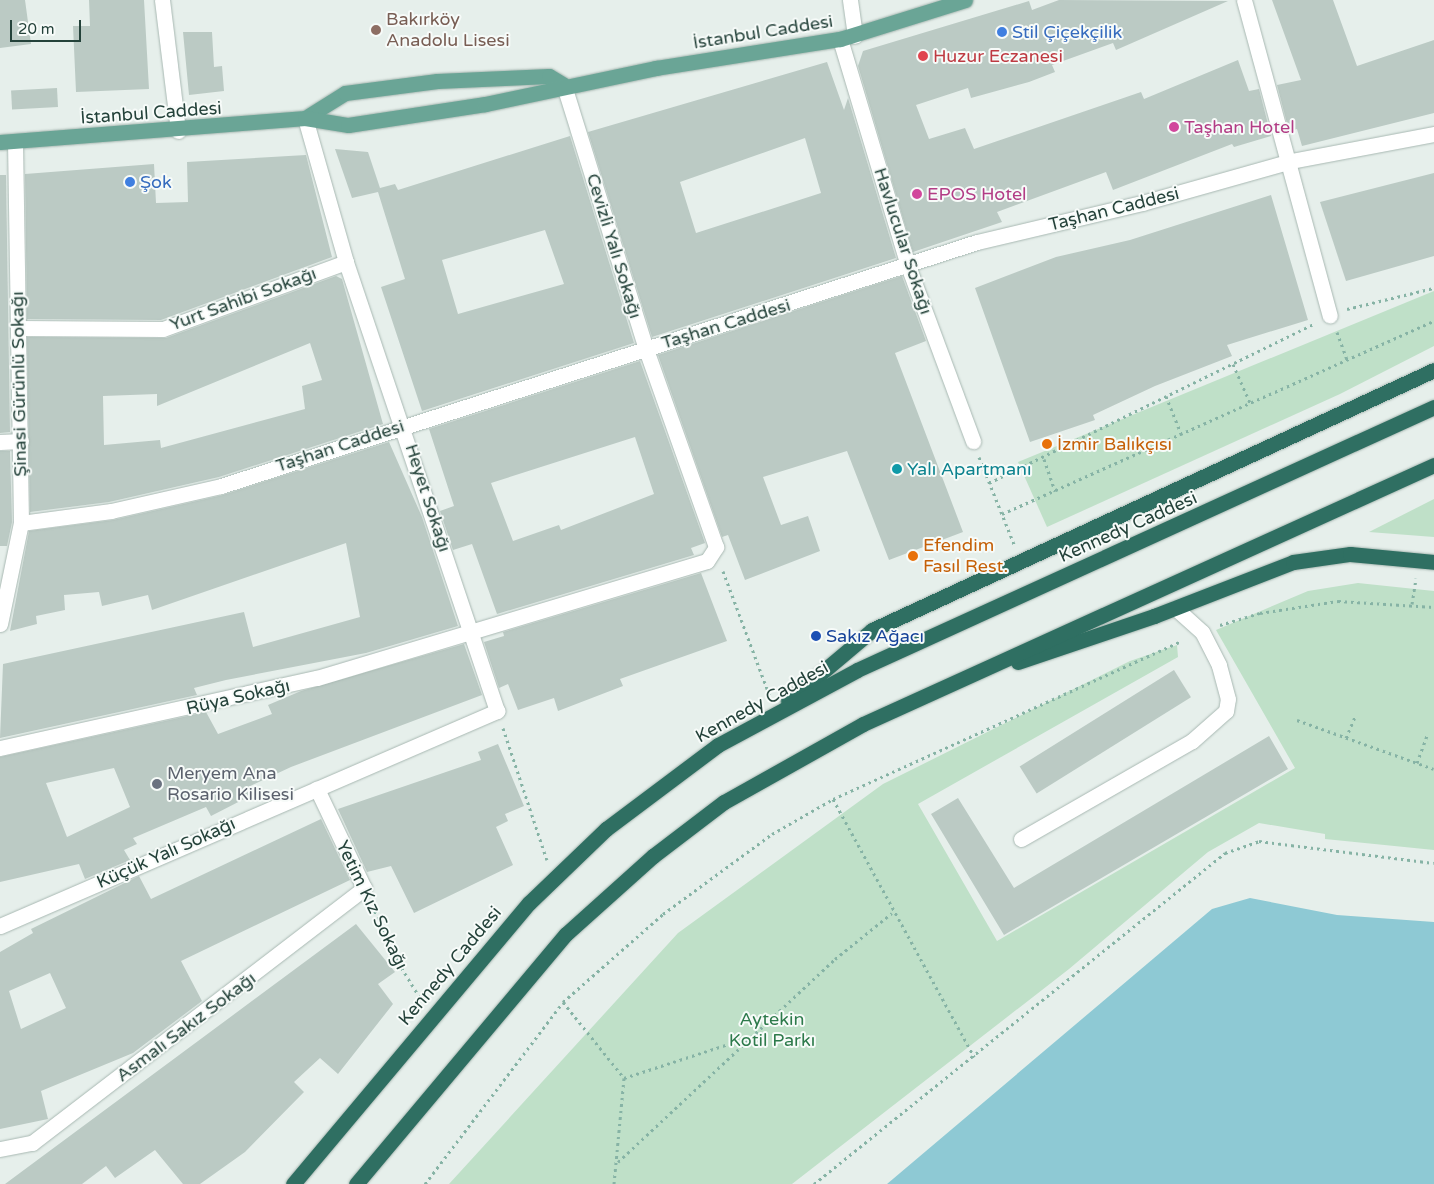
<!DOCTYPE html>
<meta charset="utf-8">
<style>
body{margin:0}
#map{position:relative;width:1434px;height:1184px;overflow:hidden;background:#e6efeb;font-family:"Varela Round",sans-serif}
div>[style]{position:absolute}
.green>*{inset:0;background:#bfe0c8}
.water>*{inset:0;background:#8ec9d4}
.building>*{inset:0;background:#bbcac4;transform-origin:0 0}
.path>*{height:3px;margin-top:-1.5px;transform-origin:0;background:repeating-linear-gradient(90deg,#86b3a5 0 2.5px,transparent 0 6.5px)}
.roads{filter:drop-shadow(0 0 1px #a8b8b2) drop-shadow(0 0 1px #a8b8b2)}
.minor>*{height:15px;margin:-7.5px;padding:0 7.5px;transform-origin:7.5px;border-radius:7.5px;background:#fff}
.major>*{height:15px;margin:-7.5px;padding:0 7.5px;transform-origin:7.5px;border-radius:7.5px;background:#6aa596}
.highway>*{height:15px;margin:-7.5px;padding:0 7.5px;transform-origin:7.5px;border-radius:7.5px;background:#2f6f62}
.dots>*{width:14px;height:14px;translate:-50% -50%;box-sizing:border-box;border:2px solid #f7fbf9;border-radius:50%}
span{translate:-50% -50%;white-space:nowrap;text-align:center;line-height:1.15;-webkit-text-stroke:4px #f7fbf9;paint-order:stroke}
.education-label{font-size:18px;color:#785e54}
.left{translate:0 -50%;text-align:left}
.street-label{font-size:18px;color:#24423a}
.shop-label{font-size:18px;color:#366cbe}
.health-label{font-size:18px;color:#be3a42}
.hotel-label{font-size:18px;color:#b23c85}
.food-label{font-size:18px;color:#c56008}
.culture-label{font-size:18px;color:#0d838f}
.transit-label{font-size:18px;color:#164399}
.worship-label{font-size:18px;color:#5b616d}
.park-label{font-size:18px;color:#2d7a4b}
.scale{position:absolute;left:10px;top:20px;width:71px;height:22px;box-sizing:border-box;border:2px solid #24423a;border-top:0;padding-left:6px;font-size:15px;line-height:18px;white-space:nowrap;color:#24423a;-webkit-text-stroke:4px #f7fbf9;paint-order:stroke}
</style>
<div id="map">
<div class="green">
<div style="clip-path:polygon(1434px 291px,1434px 346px,1340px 394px,1047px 527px,1018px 462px)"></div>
<div style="clip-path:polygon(1434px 499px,1434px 537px,1369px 532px)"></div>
<div style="clip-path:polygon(1358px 583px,1434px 591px,1434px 850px,1325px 839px,1325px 834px,1259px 823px,1208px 852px,1069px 969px,792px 1184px,449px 1184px,678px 933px,883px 784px,1130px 661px,1177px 645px,1178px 657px,918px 804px,997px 941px,1295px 768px,1216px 630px,1308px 591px)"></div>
</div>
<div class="water">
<div style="clip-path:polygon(1250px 898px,1337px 915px,1434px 922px,1434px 1184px,887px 1184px,1212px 909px)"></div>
</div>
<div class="building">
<div style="clip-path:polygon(0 0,25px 0,31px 44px,0 48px)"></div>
<div style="clip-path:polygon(89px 0,144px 0,149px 89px,76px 92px,73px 26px,90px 26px)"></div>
<div style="clip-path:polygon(1059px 0,1228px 1px,1116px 50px,1113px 43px,1052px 65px,1055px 72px,1029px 82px,971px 98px,968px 88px,916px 105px,929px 139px,965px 128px,974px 149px,1141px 92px,1144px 99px,1238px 60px,1249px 91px,1259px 89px,1271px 136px,1234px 147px,1232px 144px,1113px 190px,1106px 172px,997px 212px,1002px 222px,913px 252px,858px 66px,863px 51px,1029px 1px,1032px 10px)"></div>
<div style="clip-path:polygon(1272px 0,1333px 0,1357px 66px,1434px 40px,1434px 113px,1302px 146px,1297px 129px,1289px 131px,1277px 85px,1301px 80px)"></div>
<div style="clip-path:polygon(183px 32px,212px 32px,214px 67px,222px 66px,224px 91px,189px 95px)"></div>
<div style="clip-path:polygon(evenodd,827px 62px,844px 110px,848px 98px,896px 258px,652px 337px,588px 132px,827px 62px,805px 138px,821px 193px,696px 233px,680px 182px,805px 138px)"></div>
<div style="left:57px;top:88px;width:19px;height:46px;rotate:87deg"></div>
<div style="clip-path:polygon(evenodd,570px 136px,634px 343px,422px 411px,381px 287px,405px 279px,378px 192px,352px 198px,335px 149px,368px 152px,380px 188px,395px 184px,398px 190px,570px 136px,545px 230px,564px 284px,458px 314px,442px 260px,545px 230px)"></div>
<div style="clip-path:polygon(306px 155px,332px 257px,161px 320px,27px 319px,25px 174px,154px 164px,156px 203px,188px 202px,187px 162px)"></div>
<div style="clip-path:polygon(1434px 173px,1434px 256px,1346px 281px,1320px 202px)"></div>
<div style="clip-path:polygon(0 175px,6px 175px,10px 432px,0 433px)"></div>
<div style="clip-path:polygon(1271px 195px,1308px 320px,1227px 345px,1232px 356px,1155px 386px,1093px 415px,1095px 420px,1030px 442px,975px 288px,1056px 257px,1130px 240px)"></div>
<div style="clip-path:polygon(evenodd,336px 276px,342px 279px,383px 424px,219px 477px,109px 502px,30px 512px,27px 337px,166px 338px,336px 276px,310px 343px,322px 380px,302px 386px,305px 409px,161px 448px,160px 440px,104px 445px,103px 396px,157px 394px,157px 406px,310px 343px)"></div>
<div style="clip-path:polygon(902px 276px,926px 341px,895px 353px,963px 532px,889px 560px,847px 451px,763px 477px,781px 525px,808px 516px,820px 551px,745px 580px,728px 535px,722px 537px,658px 355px)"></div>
<div style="clip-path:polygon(evenodd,640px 361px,705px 543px,691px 548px,694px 555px,497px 614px,472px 544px,453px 550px,440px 511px,454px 506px,429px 429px,640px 361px,635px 437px,654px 494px,561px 530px,559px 525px,513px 541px,491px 483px,635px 437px)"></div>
<div style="clip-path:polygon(389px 442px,422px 517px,458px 626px,366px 653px,226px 680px,194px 688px,197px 695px,0 738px,3px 664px,244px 612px,253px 647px,360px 617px,346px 543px,152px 610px,148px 595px,102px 606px,99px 592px,64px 595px,65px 610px,36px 616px,37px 624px,10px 631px,29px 531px,113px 520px,223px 495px)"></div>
<div style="clip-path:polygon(0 451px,10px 451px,12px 522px,7px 546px,0 546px)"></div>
<div style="clip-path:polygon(701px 573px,727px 641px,620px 679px,623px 686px,558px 711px,554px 698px,518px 710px,508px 684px,499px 688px,484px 642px,504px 636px,503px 632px)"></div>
<div style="clip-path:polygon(evenodd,464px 644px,482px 695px,291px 767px,246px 788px,250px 796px,211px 816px,206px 807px,133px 838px,137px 844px,124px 850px,130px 860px,85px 879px,79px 864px,0 882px,0 757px,206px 712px,218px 734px,272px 714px,268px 705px,301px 691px,464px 644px,114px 768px,130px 807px,67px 837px,46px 783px,114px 768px)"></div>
<div style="left:1174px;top:670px;width:32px;height:182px;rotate:58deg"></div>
<div style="clip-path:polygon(1269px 736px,1288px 769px,1004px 935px,931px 814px,958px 798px,1014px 888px)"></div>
<div style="clip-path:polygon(498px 744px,524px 806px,505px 814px,508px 821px,496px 827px,513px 865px,414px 913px,391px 866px,367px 872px,338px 809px,481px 760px,478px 752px)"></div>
<div style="clip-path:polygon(evenodd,321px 819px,350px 880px,181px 961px,202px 1001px,133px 1053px,41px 1091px,48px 1119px,0 1129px,0 952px,33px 933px,31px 929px,139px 876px,151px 899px,321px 819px,50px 973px,66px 1008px,21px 1029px,9px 991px,50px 973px)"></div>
<div style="clip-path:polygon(356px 924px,395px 972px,378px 984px,393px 1004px,338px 1074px,320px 1058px,294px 1082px,304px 1092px,245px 1152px,200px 1184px,183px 1184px,155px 1150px,115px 1178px,106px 1166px,82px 1184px,5px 1184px)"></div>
</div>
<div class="path">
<div style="left:1347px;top:309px;width:89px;rotate:-13.6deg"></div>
<div style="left:1337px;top:332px;width:30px;rotate:70deg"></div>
<div style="left:1233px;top:364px;width:45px;rotate:66.3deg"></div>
<div style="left:1166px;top:396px;width:43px;rotate:68.2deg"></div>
<div style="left:979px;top:457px;width:94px;rotate:68.1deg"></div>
<div style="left:1044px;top:459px;width:34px;rotate:71deg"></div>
<div style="left:989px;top:483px;width:362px;rotate:-26.1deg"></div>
<div style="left:1002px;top:514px;width:473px;rotate:-24.1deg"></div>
<div style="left:723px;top:571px;width:134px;rotate:69.5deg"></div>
<div style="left:1412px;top:604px;width:26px;rotate:-81deg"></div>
<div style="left:1220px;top:625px;width:42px;rotate:-16.7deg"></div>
<div style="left:1260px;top:613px;width:79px;rotate:-8.7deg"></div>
<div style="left:1338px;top:601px;width:96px;rotate:3.6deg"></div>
<div style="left:1297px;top:720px;width:145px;rotate:19.7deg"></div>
<div style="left:503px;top:728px;width:139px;rotate:71.6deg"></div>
<div style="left:1346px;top:738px;width:23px;rotate:-67deg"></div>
<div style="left:1417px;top:763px;width:30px;rotate:-70deg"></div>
<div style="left:833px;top:799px;width:294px;rotate:61.3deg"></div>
<div style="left:372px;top:905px;width:63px;rotate:65.5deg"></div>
<div style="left:398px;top:962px;width:46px;rotate:58.4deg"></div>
<div style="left:563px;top:1002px;width:97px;rotate:51.2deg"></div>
<div style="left:624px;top:1078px;width:106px;rotate:95.4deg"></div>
<div style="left:624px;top:1078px;width:133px;rotate:-18deg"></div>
<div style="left:618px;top:1162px;width:297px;rotate:-43.1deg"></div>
<div style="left:835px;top:959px;width:73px;rotate:-38.9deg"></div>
<div style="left:425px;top:1184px;width:228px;rotate:-52.8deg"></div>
<div style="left:563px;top:1002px;width:133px;rotate:-41.3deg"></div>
<div style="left:663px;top:914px;width:135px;rotate:-36.3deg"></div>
<div style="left:772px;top:834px;width:70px;rotate:-29.8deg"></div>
<div style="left:833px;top:799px;width:383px;rotate:-24.4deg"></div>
<div style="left:814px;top:1184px;width:528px;rotate:-38.85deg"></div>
<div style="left:1225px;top:853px;width:36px;rotate:-19deg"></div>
<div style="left:1259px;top:841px;width:176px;rotate:7.2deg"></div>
</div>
<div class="roads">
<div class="minor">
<div style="left:162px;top:0;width:132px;rotate:83deg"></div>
<div style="left:850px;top:0;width:36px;rotate:82deg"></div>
<div style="left:1244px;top:0;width:327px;rotate:74.8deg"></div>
<div style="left:840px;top:39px;width:237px;rotate:73.3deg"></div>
<div style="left:908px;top:266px;width:187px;rotate:69.6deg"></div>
<div style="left:19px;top:328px;width:144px;rotate:0.4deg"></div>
<div style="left:163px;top:329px;width:195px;rotate:-20.1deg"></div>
<div style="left:0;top:442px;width:21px;rotate:-3deg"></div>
<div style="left:21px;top:523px;width:91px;rotate:-7.6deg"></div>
<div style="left:111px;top:511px;width:113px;rotate:-12.8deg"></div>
<div style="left:221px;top:486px;width:794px;rotate:-17.89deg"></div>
<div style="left:977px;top:242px;width:170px;rotate:-13.3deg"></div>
<div style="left:1142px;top:203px;width:155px;rotate:-15.7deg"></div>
<div style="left:1291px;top:161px;width:146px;rotate:-10.7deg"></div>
<div style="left:0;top:624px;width:103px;rotate:-78.3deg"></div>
<div style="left:21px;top:523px;width:382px;rotate:-90.9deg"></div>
<div style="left:0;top:748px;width:325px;rotate:-12.5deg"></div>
<div style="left:317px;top:678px;width:407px;rotate:-16.7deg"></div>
<div style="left:707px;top:561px;width:17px;rotate:-57deg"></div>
<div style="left:716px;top:547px;width:210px;rotate:-109.5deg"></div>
<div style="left:646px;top:349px;width:276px;rotate:-107.3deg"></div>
<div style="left:1021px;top:839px;width:197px;rotate:-29.8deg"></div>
<div style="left:1192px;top:741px;width:45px;rotate:-41.4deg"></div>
<div style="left:1226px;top:711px;width:12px;rotate:-81deg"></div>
<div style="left:1228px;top:699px;width:35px;rotate:-105deg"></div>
<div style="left:1219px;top:665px;width:37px;rotate:-117deg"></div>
<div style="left:1202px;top:632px;width:36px;rotate:-138deg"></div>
<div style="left:0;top:926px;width:542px;rotate:-23.39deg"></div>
<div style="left:497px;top:711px;width:474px;rotate:-108.6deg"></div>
<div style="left:346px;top:262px;width:150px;rotate:-105.9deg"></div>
<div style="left:0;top:1149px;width:33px;rotate:-11deg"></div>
<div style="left:32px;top:1143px;width:419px;rotate:-37.5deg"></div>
<div style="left:364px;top:888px;width:110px;rotate:-115.4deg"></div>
</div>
<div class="major">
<div style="left:305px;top:118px;width:47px;rotate:-32deg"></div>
<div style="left:345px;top:93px;width:93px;rotate:-7.4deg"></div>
<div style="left:437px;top:81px;width:112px;rotate:-2.6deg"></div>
<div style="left:549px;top:76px;width:17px;rotate:31deg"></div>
<div style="left:0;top:142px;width:306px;rotate:-4.5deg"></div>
<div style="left:305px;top:118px;width:44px;rotate:9.2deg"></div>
<div style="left:348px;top:125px;width:139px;rotate:-8.7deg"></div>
<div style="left:485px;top:104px;width:175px;rotate:-11.9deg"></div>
<div style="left:656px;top:68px;width:186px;rotate:-9deg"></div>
<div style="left:840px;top:39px;width:131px;rotate:-17.3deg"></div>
</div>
<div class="highway">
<div style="left:1018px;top:662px;width:144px;rotate:-18.7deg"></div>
<div style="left:1154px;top:616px;width:149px;rotate:-21.2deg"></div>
<div style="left:1293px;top:562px;width:58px;rotate:-8deg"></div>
<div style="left:1350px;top:554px;width:84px;rotate:5.4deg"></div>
<div style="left:788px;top:701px;width:110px;rotate:-40.2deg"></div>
<div style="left:872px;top:630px;width:619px;rotate:-24.83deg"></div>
<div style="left:293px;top:1184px;width:367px;rotate:-50deg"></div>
<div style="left:529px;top:903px;width:107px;rotate:-43.9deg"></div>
<div style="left:606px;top:829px;width:140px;rotate:-36.9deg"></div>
<div style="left:718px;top:745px;width:158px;rotate:-28.3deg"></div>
<div style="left:857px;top:670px;width:634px;rotate:-24.5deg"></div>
<div style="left:356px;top:1184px;width:326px;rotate:-50deg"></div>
<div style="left:566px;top:934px;width:117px;rotate:-41.9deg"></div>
<div style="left:653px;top:856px;width:89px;rotate:-37.3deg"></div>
<div style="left:724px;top:802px;width:159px;rotate:-29.3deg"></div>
<div style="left:863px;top:724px;width:627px;rotate:-24.4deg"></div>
</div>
</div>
<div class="dots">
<div style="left:376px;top:30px;background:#8d6e63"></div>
<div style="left:1002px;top:32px;background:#3f7fe0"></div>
<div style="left:923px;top:56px;background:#e0444e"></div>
<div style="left:1174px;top:127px;background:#d1479c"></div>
<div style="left:130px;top:182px;background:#3f7fe0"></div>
<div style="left:917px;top:194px;background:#d1479c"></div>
<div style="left:1047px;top:444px;background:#e8710a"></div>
<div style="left:897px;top:469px;background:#0f9aa8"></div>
<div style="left:913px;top:556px;background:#e8710a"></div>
<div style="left:816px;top:636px;background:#1a4fb4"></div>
<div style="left:157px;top:784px;background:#6b7280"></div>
</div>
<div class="education-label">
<span class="left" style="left:386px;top:30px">Bakırköy<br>Anadolu Lisesi</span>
</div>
<div class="street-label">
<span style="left:763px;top:32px;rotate:-9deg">İstanbul Caddesi</span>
<span style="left:151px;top:113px;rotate:-4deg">İstanbul Caddesi</span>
<span style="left:1114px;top:209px;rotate:-14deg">Taşhan Caddesi</span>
<span style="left:903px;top:241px;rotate:72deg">Havlucular Sokağı</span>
<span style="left:614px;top:246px;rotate:73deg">Cevizli Yalı Sokağı</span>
<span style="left:243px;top:299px;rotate:-20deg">Yurt Sahibi Sokağı</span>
<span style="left:726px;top:324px;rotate:-17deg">Taşhan Caddesi</span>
<span style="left:19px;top:384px;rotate:-91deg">Şinasi Gürünlü Sokağı</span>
<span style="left:340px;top:446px;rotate:-18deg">Taşhan Caddesi</span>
<span style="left:428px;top:498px;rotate:72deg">Heyet Sokağı</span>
<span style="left:1128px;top:527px;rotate:-24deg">Kennedy Caddesi</span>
<span style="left:238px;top:697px;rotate:-13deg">Rüya Sokağı</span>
<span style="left:762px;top:702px;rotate:-29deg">Kennedy Caddesi</span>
<span style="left:166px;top:853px;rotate:-24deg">Küçük Yalı Sokağı</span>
<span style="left:372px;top:905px;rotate:64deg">Yetim Kız Sokağı</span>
<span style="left:450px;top:966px;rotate:-50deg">Kennedy Caddesi</span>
<span style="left:186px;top:1027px;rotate:-37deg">Asmalı Sakız Sokağı</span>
</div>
<div class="shop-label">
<span class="left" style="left:1012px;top:32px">Stil Çiçekçilik</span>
<span class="left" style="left:140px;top:182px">Şok</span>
</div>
<div class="health-label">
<span class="left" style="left:933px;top:56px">Huzur Eczanesi</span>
</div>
<div class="hotel-label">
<span class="left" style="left:1184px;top:127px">Taşhan Hotel</span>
<span class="left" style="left:927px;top:194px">EPOS Hotel</span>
</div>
<div class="food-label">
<span class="left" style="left:1057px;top:444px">İzmir Balıkçısı</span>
<span class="left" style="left:923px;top:556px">Efendim<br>Fasıl Rest.</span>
</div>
<div class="culture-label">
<span class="left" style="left:907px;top:469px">Yalı Apartmanı</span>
</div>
<div class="transit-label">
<span class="left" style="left:826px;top:636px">Sakız Ağacı</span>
</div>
<div class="worship-label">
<span class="left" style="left:167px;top:784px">Meryem Ana<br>Rosario Kilisesi</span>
</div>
<div class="park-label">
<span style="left:772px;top:1030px">Aytekin<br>Kotil Parkı</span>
</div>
<div class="scale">20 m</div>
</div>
